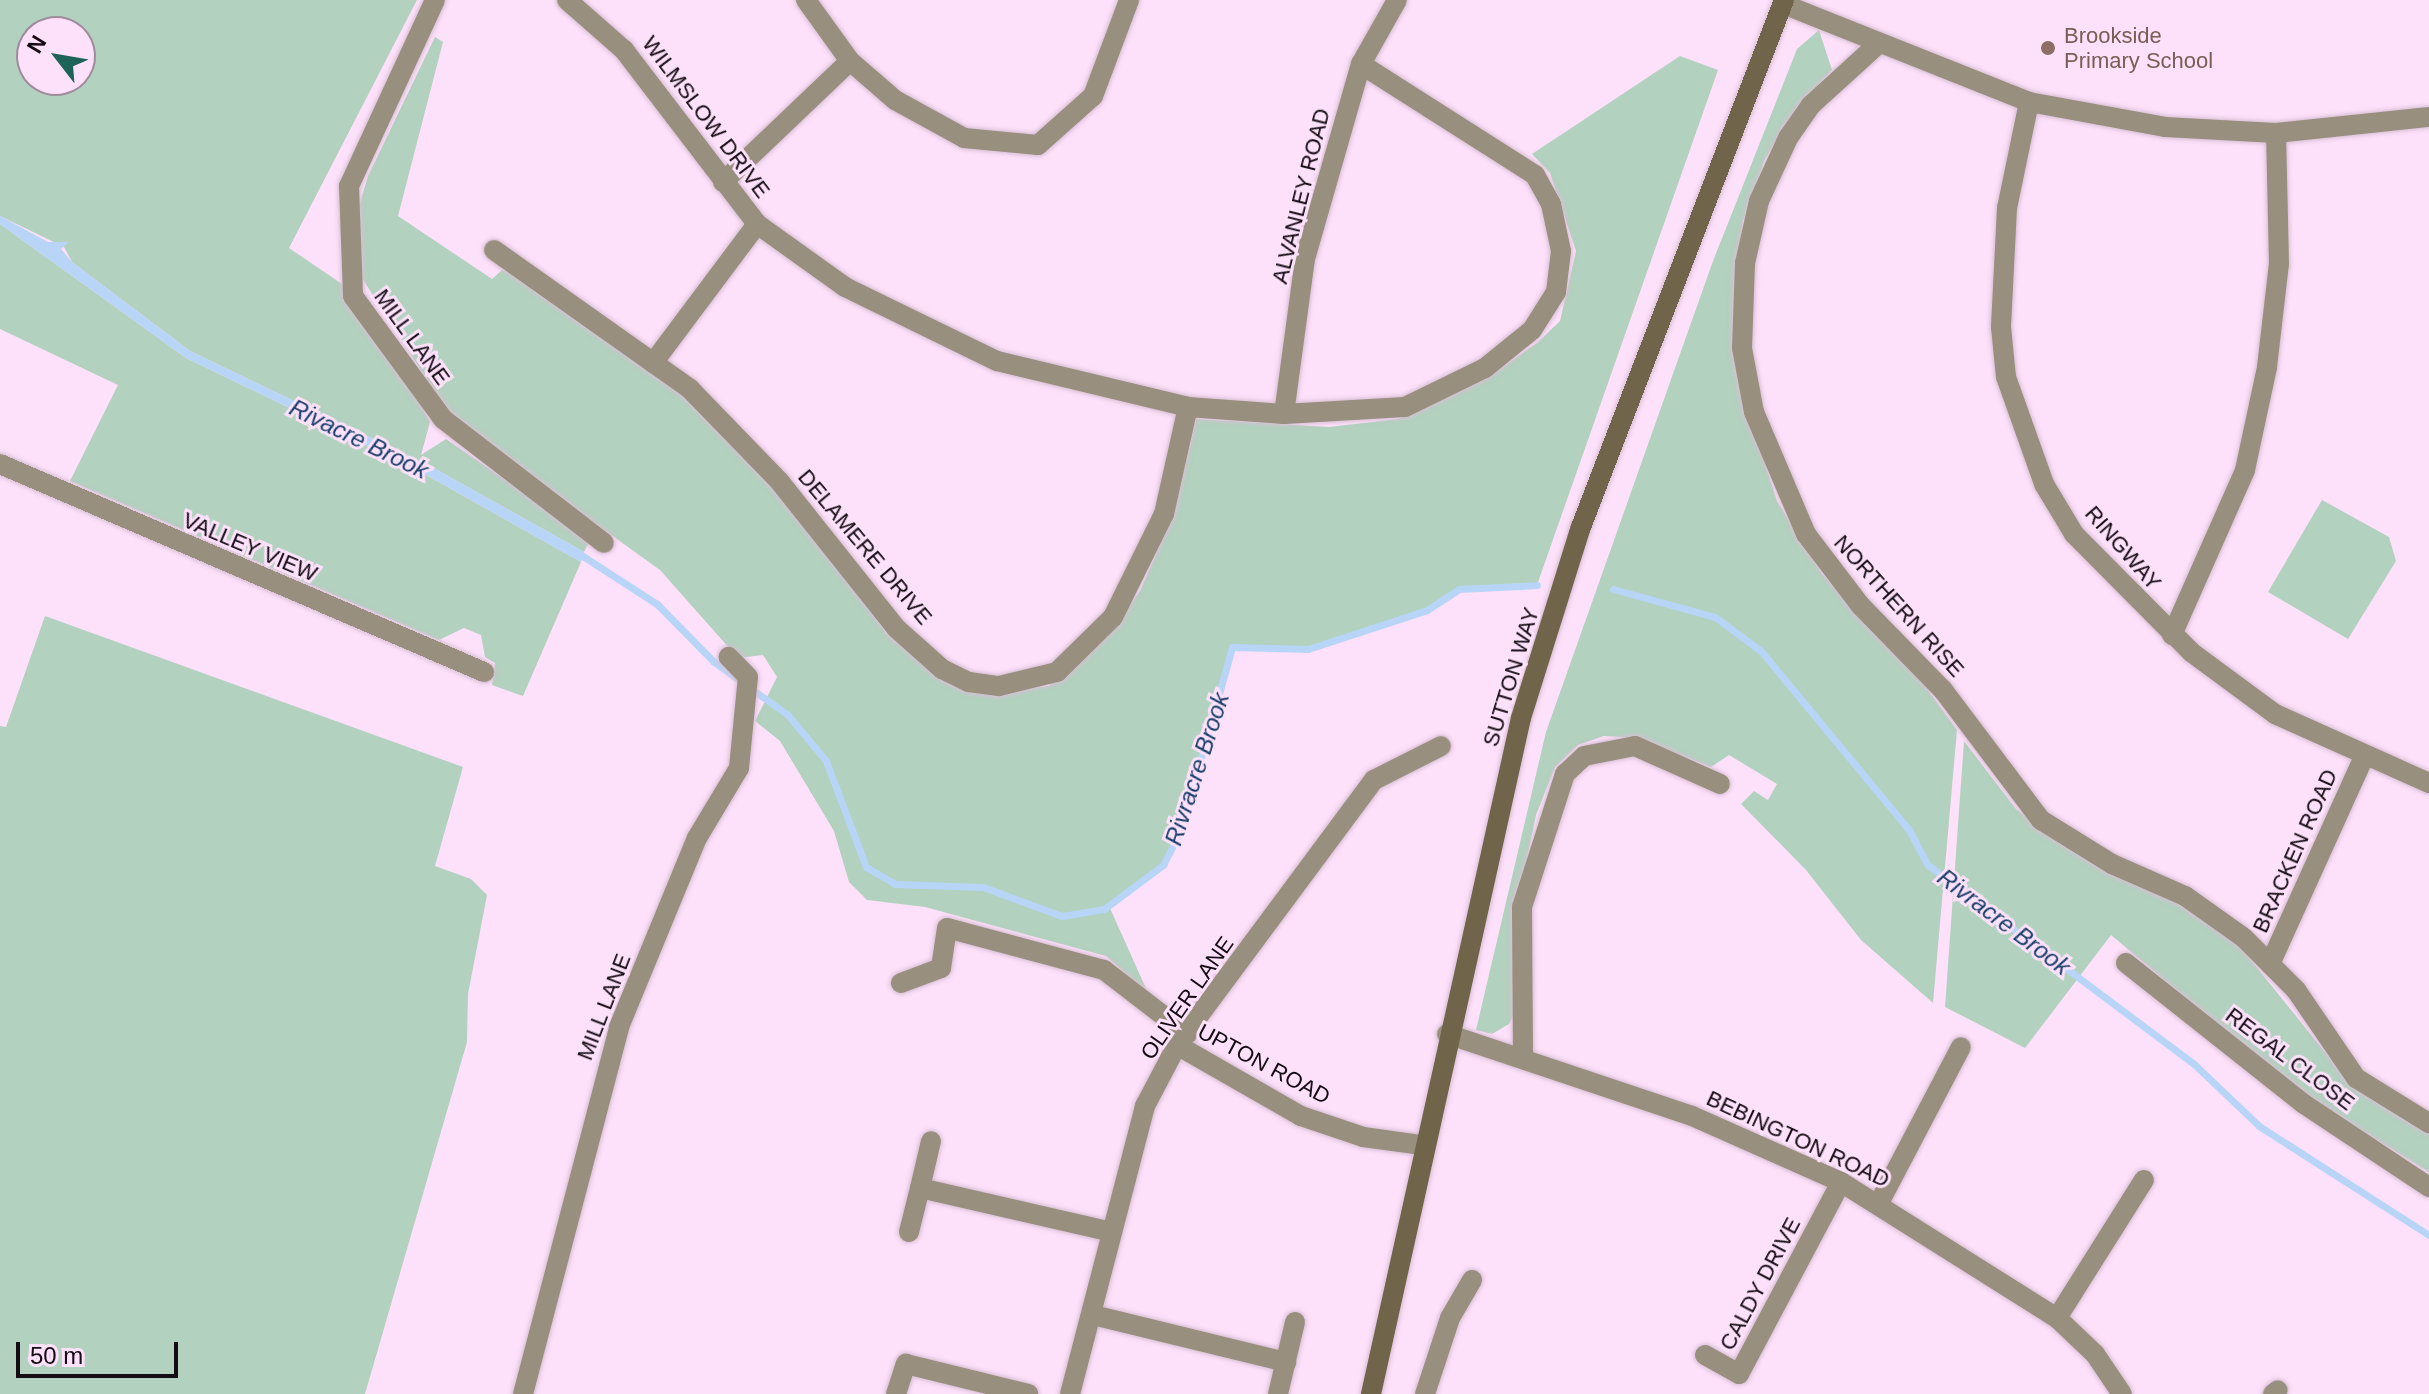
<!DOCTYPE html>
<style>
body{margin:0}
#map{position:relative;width:2429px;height:1394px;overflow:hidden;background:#fde1fa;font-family:Arial,sans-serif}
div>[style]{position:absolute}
.green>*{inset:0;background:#b2d1be}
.water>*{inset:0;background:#b8d5f8}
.stream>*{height:7px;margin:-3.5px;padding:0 3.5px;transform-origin:3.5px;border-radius:3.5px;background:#b8d5f8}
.roads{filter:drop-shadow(0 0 2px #d8bfd5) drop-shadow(0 0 2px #d8bfd5)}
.street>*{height:20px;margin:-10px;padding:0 10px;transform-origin:10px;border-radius:10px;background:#988f7e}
.secondary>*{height:20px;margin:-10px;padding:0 10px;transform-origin:10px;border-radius:10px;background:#70644b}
.dots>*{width:22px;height:22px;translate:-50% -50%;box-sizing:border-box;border:4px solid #fde1fa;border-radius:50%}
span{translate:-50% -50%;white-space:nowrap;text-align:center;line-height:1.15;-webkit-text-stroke:6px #fde1fa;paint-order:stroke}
.education-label{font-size:22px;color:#785e54}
.left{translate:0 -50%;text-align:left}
.street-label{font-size:22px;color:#140b14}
.water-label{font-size:24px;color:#183e6a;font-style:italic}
.north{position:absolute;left:16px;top:16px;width:80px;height:80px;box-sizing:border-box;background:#fde1fa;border:2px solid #a08b9e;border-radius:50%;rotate:301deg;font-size:22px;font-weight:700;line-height:32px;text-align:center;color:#140b14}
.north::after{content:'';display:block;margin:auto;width:28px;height:36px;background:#1d6357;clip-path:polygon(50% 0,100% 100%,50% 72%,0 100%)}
.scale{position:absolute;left:16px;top:1342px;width:162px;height:36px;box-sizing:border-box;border:4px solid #140b14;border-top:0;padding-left:10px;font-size:24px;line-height:28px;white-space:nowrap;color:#140b14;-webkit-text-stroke:6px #fde1fa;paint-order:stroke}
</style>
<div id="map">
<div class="green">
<div style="clip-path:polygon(evenodd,0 0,417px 0,289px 248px,342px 284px,399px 365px,430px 422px,421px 455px,446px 439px,591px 539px,584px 552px,430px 466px,190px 351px,72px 262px,64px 247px,0 216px,0 0,32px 32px,80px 32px,80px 80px,32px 80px,32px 32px)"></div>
<div style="clip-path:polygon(1819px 30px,1832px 70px,1796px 108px,1765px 159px,1743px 221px,1734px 287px,1742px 392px,1777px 501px,1822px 574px,1909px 664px,1957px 730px,1933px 1003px,1861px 940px,1806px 870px,1741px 804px,1754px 791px,1768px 800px,1777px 784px,1729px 755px,1711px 767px,1637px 738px,1604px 736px,1578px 745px,1555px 767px,1536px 815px,1512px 930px,1519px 1004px,1509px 1024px,1492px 1034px,1476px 1030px,1546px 732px,1713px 261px,1797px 49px)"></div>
<div style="clip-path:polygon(435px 37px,443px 42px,398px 216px,492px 279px,502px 270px,514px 274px,685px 397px,755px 464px,889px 636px,936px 673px,991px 694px,1049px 686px,1109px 633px,1140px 591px,1175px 511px,1196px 419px,1329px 427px,1398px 419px,1484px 380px,1537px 343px,1560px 321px,1576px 251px,1550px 173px,1532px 154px,1680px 56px,1718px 70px,1537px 585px,1459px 589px,1427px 610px,1308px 649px,1232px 647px,1181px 830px,1156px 875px,1109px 906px,1148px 993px,1106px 956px,925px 907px,867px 900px,849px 882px,834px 831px,780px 741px,755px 721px,777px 677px,763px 655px,738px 658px,660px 570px,454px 422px,362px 278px,354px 223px,368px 176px)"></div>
<div style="clip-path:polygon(0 224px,186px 358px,412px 467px,581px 562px,523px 696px,492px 685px,495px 663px,485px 657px,481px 635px,464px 628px,439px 640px,70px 481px,118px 385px,0 329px)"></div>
<div style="clip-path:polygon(2322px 500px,2389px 537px,2396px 561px,2348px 639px,2268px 592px)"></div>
<div style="clip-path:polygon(45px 616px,463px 767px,435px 866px,471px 879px,487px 895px,468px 994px,467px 1042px,365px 1394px,0 1394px,0 726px,6px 727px)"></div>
<div style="clip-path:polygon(1964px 741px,2016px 809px,2065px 846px,2161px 893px,2238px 944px,2353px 1087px,2429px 1133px,2429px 1172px,2293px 1088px,2111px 935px,2025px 1048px,1945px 1007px)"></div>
</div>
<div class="water">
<div style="clip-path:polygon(0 216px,48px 242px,69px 242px,61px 249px,72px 262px,190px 351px,430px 466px,584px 552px,581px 562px,412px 467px,186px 358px,0 224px)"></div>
</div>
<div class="stream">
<div style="left:575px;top:551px;width:98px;rotate:32.9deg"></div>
<div style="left:657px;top:604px;width:81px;rotate:45.5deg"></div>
<div style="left:714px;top:662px;width:91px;rotate:35.6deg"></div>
<div style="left:788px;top:715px;width:60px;rotate:50.4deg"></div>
<div style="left:826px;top:761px;width:113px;rotate:69.3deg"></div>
<div style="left:866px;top:867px;width:34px;rotate:30deg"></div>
<div style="left:895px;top:884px;width:88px;rotate:2deg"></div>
<div style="left:983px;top:887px;width:84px;rotate:20.2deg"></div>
<div style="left:1062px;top:916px;width:43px;rotate:-9.5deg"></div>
<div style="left:1104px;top:909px;width:74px;rotate:-36.7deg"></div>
<div style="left:1163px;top:865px;width:39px;rotate:-63deg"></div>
<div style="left:1181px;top:830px;width:190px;rotate:-74.4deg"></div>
<div style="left:1232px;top:647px;width:76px;rotate:1.5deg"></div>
<div style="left:1308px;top:649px;width:125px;rotate:-18.1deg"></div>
<div style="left:1427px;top:610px;width:38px;rotate:-33deg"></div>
<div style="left:1459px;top:589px;width:78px;rotate:-2.9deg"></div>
<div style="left:1613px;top:589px;width:106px;rotate:15.4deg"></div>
<div style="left:1715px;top:617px;width:57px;rotate:36.5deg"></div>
<div style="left:1761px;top:651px;width:232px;rotate:50.4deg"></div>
<div style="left:1909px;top:830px;width:40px;rotate:62deg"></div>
<div style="left:1928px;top:865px;width:332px;rotate:36.8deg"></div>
<div style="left:2194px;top:1064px;width:90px;rotate:43.6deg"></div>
<div style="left:2259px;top:1126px;width:202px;rotate:32.7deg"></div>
</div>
<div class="roads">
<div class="street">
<div style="left:435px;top:0;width:205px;rotate:114.8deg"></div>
<div style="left:349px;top:186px;width:110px;rotate:87.9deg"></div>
<div style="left:353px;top:296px;width:152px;rotate:53.8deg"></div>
<div style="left:443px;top:419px;width:203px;rotate:37.6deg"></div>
<div style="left:567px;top:0;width:76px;rotate:41.3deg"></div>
<div style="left:624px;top:50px;width:219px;rotate:52.6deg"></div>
<div style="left:757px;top:224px;width:108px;rotate:35.6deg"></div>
<div style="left:845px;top:287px;width:169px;rotate:26deg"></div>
<div style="left:997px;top:361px;width:196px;rotate:13.5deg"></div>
<div style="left:1188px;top:407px;width:96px;rotate:4.2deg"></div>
<div style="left:1284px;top:414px;width:121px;rotate:-3.3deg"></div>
<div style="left:1405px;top:407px;width:89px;rotate:-26deg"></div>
<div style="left:1485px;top:368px;width:60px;rotate:-39deg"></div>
<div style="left:1532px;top:330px;width:45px;rotate:-57.7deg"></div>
<div style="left:1556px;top:292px;width:41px;rotate:-83deg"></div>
<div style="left:1561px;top:251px;width:48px;rotate:-102deg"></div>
<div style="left:1551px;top:204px;width:33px;rotate:-119deg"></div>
<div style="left:1535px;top:175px;width:206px;rotate:-147.5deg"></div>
<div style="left:806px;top:0;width:75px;rotate:54.2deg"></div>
<div style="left:850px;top:61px;width:60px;rotate:40.9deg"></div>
<div style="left:895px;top:100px;width:79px;rotate:28.8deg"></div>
<div style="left:964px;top:138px;width:74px;rotate:5.4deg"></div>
<div style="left:1038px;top:145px;width:74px;rotate:-41.7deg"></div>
<div style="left:1093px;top:96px;width:103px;rotate:-69.4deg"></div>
<div style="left:1783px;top:4px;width:265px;rotate:21.7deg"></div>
<div style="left:2029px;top:102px;width:138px;rotate:10.4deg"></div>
<div style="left:2165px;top:127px;width:111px;rotate:3.1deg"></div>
<div style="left:2276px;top:133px;width:154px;rotate:-6deg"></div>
<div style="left:1877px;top:45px;width:89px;rotate:137.7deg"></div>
<div style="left:1811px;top:105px;width:40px;rotate:124.9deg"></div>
<div style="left:1788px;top:138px;width:69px;rotate:114.7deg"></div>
<div style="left:1759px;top:201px;width:64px;rotate:102.7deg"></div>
<div style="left:1745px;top:263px;width:85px;rotate:92deg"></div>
<div style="left:1742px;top:348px;width:65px;rotate:79.4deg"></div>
<div style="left:1754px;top:412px;width:133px;rotate:66.9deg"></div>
<div style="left:1806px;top:534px;width:89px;rotate:52.7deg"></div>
<div style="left:1860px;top:605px;width:119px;rotate:45.7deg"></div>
<div style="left:1943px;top:690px;width:163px;rotate:53deg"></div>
<div style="left:2041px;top:820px;width:84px;rotate:31.8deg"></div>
<div style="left:2112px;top:864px;width:80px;rotate:23.7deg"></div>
<div style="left:2185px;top:896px;width:72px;rotate:35.4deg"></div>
<div style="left:2244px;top:938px;width:74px;rotate:45deg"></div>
<div style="left:2296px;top:990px;width:107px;rotate:55.7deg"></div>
<div style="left:2356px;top:1078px;width:86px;rotate:31.7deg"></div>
<div style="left:2029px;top:102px;width:108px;rotate:101.7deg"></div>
<div style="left:2007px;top:208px;width:119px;rotate:92.9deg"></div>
<div style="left:2001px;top:327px;width:50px;rotate:84.3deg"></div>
<div style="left:2006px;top:377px;width:114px;rotate:70.4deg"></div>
<div style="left:2044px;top:484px;width:58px;rotate:59deg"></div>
<div style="left:2074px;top:534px;width:166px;rotate:45.2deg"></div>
<div style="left:2191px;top:652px;width:104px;rotate:36.4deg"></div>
<div style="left:2275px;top:714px;width:169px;rotate:24.1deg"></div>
<div style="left:723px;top:182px;width:175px;rotate:-43.6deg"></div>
<div style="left:494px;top:250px;width:240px;rotate:35.3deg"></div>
<div style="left:690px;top:389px;width:129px;rotate:45.9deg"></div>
<div style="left:780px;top:482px;width:186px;rotate:51.5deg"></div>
<div style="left:896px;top:628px;width:62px;rotate:41.7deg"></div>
<div style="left:942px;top:669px;width:30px;rotate:26deg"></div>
<div style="left:969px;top:682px;width:30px;rotate:8deg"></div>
<div style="left:999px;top:686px;width:60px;rotate:-13.6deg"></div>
<div style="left:1057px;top:672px;width:78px;rotate:-44.5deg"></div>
<div style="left:1113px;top:617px;width:115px;rotate:-63.7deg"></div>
<div style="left:1164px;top:514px;width:110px;rotate:-77.4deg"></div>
<div style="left:653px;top:363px;width:174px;rotate:-53.2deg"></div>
<div style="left:1284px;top:414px;width:156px;rotate:-82.3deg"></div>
<div style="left:1305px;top:259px;width:203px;rotate:-74deg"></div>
<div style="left:1361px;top:64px;width:73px;rotate:-60.6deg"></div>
<div style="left:0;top:464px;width:527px;rotate:23.26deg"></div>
<div style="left:2172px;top:635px;width:180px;rotate:-66.1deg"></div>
<div style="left:2245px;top:470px;width:105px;rotate:-77.9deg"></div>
<div style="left:2267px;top:367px;width:104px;rotate:-83.4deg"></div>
<div style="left:2279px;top:264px;width:131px;rotate:-91.3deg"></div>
<div style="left:2126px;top:963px;width:227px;rotate:38.4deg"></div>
<div style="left:2304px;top:1104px;width:150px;rotate:33.6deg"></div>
<div style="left:2270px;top:964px;width:225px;rotate:-65.6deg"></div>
<div style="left:901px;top:983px;width:43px;rotate:-20.6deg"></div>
<div style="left:941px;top:968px;width:40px;rotate:-81.5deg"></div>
<div style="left:947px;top:928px;width:163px;rotate:15deg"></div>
<div style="left:1104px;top:970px;width:105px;rotate:37.6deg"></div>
<div style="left:1447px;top:1034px;width:258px;rotate:18.5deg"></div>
<div style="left:1692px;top:1116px;width:163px;rotate:23.9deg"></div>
<div style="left:1841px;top:1182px;width:255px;rotate:32.2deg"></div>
<div style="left:2057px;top:1318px;width:52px;rotate:43.5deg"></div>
<div style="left:2095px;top:1354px;width:48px;rotate:56deg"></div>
<div style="left:1177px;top:1045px;width:143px;rotate:29.8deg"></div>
<div style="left:1301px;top:1116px;width:65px;rotate:18.7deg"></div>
<div style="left:1363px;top:1137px;width:60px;rotate:7.7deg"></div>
<div style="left:1523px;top:1055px;width:148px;rotate:-90.4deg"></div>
<div style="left:1522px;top:907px;width:140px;rotate:-72.1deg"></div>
<div style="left:1565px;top:774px;width:26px;rotate:-43deg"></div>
<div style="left:1584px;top:756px;width:52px;rotate:-11.1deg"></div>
<div style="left:1635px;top:746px;width:93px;rotate:24.1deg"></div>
<div style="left:920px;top:1188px;width:48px;rotate:-76.8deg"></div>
<div style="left:1879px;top:1203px;width:176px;rotate:-62.3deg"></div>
<div style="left:909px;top:1232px;width:45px;rotate:-76deg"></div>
<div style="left:920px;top:1188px;width:197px;rotate:12.9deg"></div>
<div style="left:1093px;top:1315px;width:199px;rotate:13.7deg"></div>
<div style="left:2057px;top:1318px;width:163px;rotate:-57.8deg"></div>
<div style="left:1705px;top:1355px;width:39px;rotate:29deg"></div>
<div style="left:1739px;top:1374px;width:217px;rotate:-62deg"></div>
<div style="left:523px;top:1394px;width:379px;rotate:-75.3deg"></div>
<div style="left:619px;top:1027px;width:204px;rotate:-67.6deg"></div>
<div style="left:697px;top:838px;width:82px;rotate:-59deg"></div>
<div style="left:739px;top:768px;width:91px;rotate:-84.4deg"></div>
<div style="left:748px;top:677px;width:28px;rotate:-134deg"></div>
<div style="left:896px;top:1394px;width:32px;rotate:-72deg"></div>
<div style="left:906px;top:1364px;width:126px;rotate:13.8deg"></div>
<div style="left:1070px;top:1394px;width:298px;rotate:-75.4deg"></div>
<div style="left:1145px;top:1106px;width:69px;rotate:-62.3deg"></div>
<div style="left:1177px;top:1045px;width:330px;rotate:-53.4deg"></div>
<div style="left:1374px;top:780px;width:75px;rotate:-26.9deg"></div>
<div style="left:1278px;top:1394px;width:74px;rotate:-76.7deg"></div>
<div style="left:1425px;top:1394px;width:80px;rotate:-71.8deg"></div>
<div style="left:1450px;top:1318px;width:44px;rotate:-59.9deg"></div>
<div style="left:2273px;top:1394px;width:6px;rotate:-39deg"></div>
</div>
<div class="secondary">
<div style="left:1371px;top:1394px;width:692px;rotate:-77.49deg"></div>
<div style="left:1521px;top:718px;width:200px;rotate:-72.6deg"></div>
<div style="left:1581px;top:527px;width:565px;rotate:-68.93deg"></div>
</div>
</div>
<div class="dots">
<div style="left:2048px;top:48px;background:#8d6e63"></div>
</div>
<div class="education-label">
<span class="left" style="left:2064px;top:48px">Brookside<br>Primary School</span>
</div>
<div class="street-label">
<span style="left:706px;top:117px;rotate:53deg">WILMSLOW DRIVE</span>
<span style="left:1301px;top:196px;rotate:-76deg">ALVANLEY ROAD</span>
<span style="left:412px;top:337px;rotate:54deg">MILL LANE</span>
<span style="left:250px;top:547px;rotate:23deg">VALLEY VIEW</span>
<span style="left:865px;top:547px;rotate:50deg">DELAMERE DRIVE</span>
<span style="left:2123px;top:548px;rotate:49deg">RINGWAY</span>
<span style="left:1899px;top:606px;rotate:48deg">NORTHERN RISE</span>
<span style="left:1511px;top:677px;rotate:-73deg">SUTTON WAY</span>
<span style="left:2295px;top:851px;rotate:-66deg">BRACKEN ROAD</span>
<span style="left:1187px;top:998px;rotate:-55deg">OLIVER LANE</span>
<span style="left:604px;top:1007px;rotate:-69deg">MILL LANE</span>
<span style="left:2290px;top:1059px;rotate:37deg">REGAL CLOSE</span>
<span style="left:1264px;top:1064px;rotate:28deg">UPTON ROAD</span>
<span style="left:1798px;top:1139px;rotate:25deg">BEBINGTON ROAD</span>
<span style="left:1760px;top:1284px;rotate:-62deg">CALDY DRIVE</span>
</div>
<div class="water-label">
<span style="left:359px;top:439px;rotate:26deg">Rivacre Brook</span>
<span style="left:1197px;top:769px;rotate:-72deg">Rivracre Brook</span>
<span style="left:2004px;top:922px;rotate:37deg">Rivracre Brook</span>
</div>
<div class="north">N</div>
<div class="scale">50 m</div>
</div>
